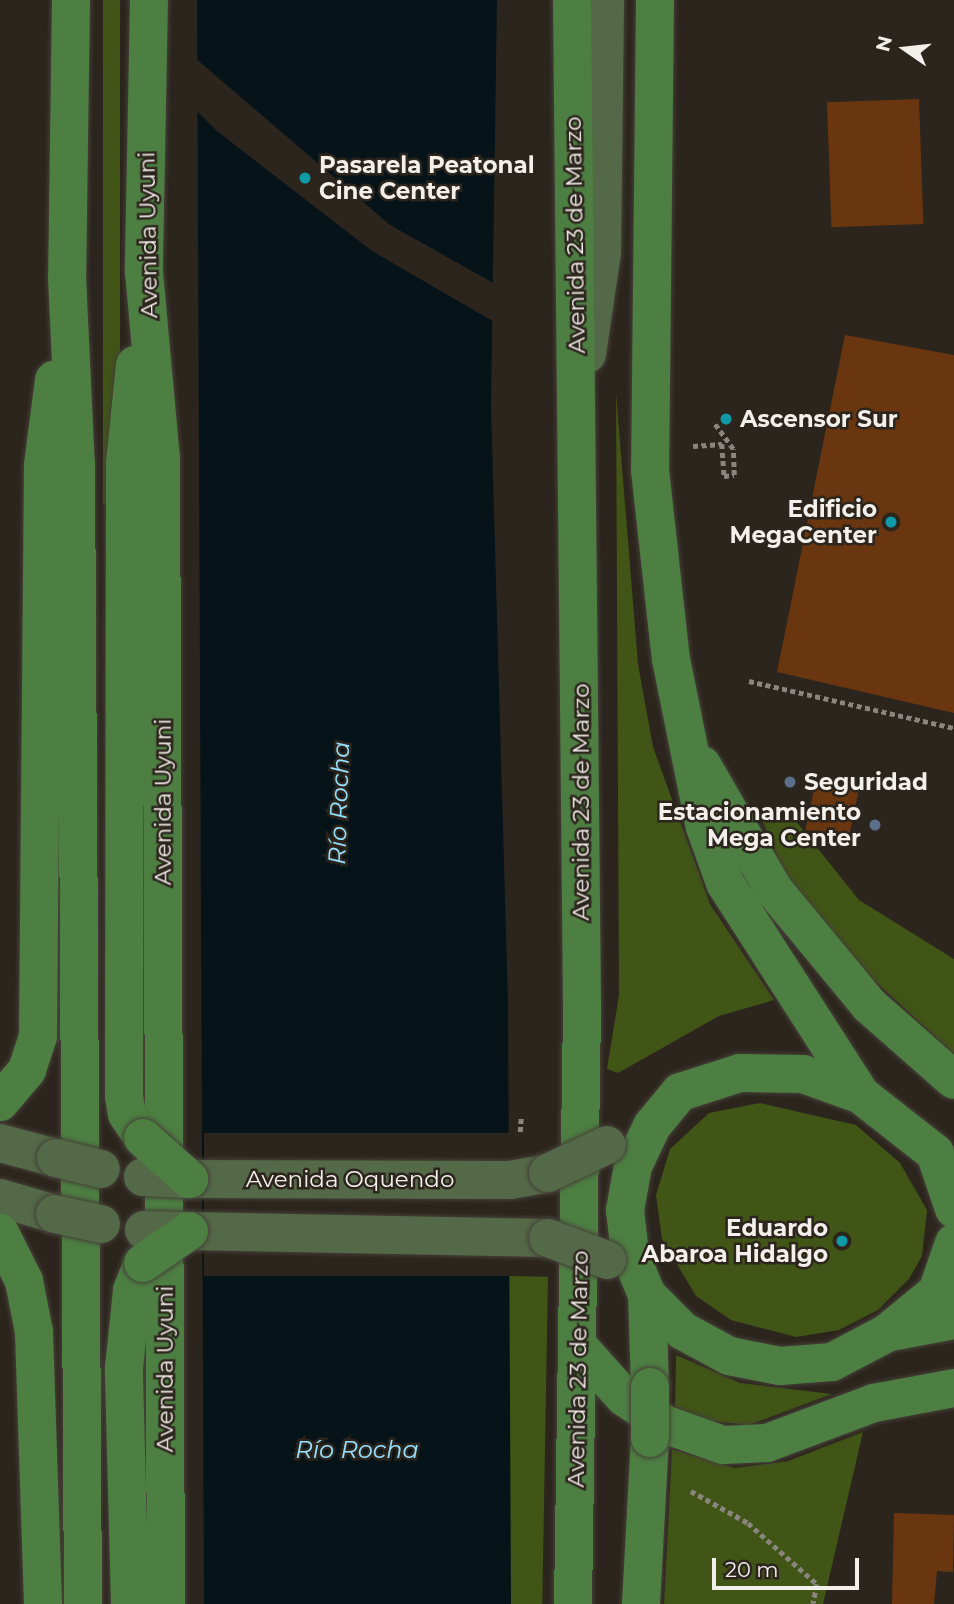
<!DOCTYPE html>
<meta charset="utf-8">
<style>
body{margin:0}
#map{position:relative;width:954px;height:1604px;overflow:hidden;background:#2c251d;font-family:Montserrat,sans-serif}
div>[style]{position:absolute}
.green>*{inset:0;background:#415516;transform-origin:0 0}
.water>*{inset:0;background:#061419}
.pier>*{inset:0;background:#2c251d;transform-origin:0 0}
.building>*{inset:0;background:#6a360f;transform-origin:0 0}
.path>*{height:4.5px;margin-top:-2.25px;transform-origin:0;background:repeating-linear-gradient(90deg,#8a857e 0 5px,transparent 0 8.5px)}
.roads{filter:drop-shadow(0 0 2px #454039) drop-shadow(0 0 2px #454039)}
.secondary>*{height:38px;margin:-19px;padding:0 19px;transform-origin:19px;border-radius:19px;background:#546947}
.primary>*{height:38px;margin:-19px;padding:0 19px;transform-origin:19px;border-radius:19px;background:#4d7e42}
.bridges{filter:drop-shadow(0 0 2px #454039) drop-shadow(0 0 2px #454039)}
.secondary-bridge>*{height:38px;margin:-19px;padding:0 19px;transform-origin:19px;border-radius:19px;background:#546947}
.primary-bridge>*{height:38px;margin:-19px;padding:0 19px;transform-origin:19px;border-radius:19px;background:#4d7e42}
.dots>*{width:19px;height:19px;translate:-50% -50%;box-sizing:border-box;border:4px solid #2c251d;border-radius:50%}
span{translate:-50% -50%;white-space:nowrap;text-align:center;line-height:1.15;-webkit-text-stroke:5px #2c251d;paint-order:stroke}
.poi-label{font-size:23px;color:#f3efea;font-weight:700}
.left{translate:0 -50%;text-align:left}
.right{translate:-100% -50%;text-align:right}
.street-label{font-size:23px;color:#f3efea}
.water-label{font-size:24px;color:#96e1ff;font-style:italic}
.north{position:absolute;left:870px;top:14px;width:70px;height:70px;-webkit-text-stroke:5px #2c251d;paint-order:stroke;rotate:284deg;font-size:19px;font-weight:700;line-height:28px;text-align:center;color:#f3efea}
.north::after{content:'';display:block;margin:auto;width:24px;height:32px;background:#f3efea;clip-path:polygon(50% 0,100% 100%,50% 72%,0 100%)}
.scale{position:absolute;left:712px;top:1558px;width:147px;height:32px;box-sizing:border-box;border:4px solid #f3efea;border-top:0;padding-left:9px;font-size:21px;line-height:24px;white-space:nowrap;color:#f3efea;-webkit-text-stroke:5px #2c251d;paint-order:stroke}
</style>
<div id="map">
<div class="green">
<div style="left:103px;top:0;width:17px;height:504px"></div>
<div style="clip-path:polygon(616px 393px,638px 664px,653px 747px,710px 904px,774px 1000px,719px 1016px,618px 1073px,607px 1069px,619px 995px)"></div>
<div style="clip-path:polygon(787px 810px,859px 900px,954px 959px,954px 1054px,838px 947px,789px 883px,761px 818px)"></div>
<div style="clip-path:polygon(760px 1103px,856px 1125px,900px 1163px,927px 1210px,922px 1256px,909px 1279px,878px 1310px,839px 1330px,796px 1337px,731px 1320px,696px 1296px,662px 1239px,656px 1195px,670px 1149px,709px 1113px)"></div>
<div style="left:509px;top:1276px;width:39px;height:328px;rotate:1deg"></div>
<div style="clip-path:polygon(676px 1355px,740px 1383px,832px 1394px,749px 1425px,712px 1421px,675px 1407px)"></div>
<div style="clip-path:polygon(863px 1432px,823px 1604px,664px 1604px,672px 1449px,735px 1468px,788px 1461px)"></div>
</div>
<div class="water">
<div style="clip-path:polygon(197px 0,497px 0,491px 406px,508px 1003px,511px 1604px,204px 1604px)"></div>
</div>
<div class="pier">
<div style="clip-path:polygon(194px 57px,390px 225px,497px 285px,496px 323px,372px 251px,217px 131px,194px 108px)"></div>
<div style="left:510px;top:1133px;width:143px;height:306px;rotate:90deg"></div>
</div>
<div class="building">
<div style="left:919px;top:99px;width:125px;height:92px;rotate:88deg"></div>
<div style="clip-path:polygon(845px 335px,954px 355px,954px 713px,777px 672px)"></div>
<div style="left:816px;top:780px;width:44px;height:51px;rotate:12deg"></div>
<div style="clip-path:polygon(894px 1513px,954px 1515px,953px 1572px,937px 1571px,934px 1604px,892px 1604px)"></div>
</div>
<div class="path">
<div style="left:693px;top:446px;width:29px;rotate:-4deg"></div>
<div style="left:722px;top:444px;width:32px;rotate:86deg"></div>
<div style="left:724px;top:476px;width:10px;rotate:-6deg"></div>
<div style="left:734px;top:475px;width:26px;rotate:-92deg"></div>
<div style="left:733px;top:449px;width:32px;rotate:-126deg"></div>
<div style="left:749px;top:681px;width:210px;rotate:12.9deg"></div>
<div style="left:520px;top:1132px;width:16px;rotate:-86deg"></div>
<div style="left:691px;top:1491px;width:65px;rotate:29.3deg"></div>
<div style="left:748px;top:1523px;width:92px;rotate:41.5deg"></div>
<div style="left:817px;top:1584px;width:20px;rotate:101deg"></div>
</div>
<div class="roads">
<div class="secondary">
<div style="left:587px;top:354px;width:103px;rotate:-81.6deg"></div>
<div style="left:602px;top:252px;width:252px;rotate:-89.3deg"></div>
<div style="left:0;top:1143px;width:58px;rotate:15deg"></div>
<div style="left:189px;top:1179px;width:321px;rotate:0.2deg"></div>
<div style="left:510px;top:1180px;width:39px;rotate:-10deg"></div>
<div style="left:0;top:1198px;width:57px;rotate:16.2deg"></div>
<div style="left:189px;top:1231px;width:359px;rotate:1.1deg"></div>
</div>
<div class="primary">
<div style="left:71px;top:0;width:277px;rotate:90.8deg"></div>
<div style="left:67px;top:277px;width:188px;rotate:87.3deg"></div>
<div style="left:76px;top:465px;width:1139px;rotate:89.65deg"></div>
<div style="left:149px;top:0;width:272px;rotate:91.1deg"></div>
<div style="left:144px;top:272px;width:188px;rotate:84.8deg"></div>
<div style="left:161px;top:459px;width:1145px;rotate:89.75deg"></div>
<div style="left:572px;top:0;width:1011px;rotate:89.43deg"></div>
<div style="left:582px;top:1011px;width:593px;rotate:90.87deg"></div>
<div style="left:655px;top:0;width:470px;rotate:90.6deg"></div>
<div style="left:650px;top:470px;width:190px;rotate:83.7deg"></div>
<div style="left:671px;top:659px;width:171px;rotate:78.6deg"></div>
<div style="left:705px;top:827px;width:59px;rotate:70.3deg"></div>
<div style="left:725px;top:883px;width:252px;rotate:57.3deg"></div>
<div style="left:135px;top:365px;width:99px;rotate:95.8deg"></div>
<div style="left:125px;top:463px;width:633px;rotate:90.09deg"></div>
<div style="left:124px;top:1096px;width:18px;rotate:81deg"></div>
<div style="left:127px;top:1114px;width:29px;rotate:56deg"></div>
<div style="left:702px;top:765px;width:144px;rotate:60.1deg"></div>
<div style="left:774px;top:890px;width:149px;rotate:50.4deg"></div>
<div style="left:869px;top:1005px;width:113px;rotate:41.4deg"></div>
<div style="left:0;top:1102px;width:42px;rotate:-49.8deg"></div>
<div style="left:27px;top:1070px;width:36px;rotate:-72deg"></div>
<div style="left:38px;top:1036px;width:571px;rotate:-89.5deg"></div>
<div style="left:43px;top:465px;width:86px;rotate:-82.6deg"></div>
<div style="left:954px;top:1209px;width:59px;rotate:-108.7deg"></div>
<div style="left:935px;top:1153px;width:94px;rotate:-141.9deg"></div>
<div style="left:861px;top:1095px;width:62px;rotate:-160.1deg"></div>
<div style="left:803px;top:1074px;width:63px;rotate:-179.1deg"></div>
<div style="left:740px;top:1073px;width:63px;rotate:162.4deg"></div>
<div style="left:680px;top:1092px;width:44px;rotate:129.5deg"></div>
<div style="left:652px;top:1126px;width:44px;rotate:115.4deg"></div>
<div style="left:633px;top:1166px;width:45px;rotate:100.3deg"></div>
<div style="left:625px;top:1210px;width:44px;rotate:83.5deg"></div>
<div style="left:630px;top:1254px;width:44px;rotate:67.5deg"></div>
<div style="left:647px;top:1295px;width:51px;rotate:45deg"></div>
<div style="left:683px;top:1331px;width:52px;rotate:28.5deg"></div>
<div style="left:729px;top:1356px;width:52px;rotate:11.1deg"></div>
<div style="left:780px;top:1366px;width:52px;rotate:-4.4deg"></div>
<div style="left:832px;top:1362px;width:62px;rotate:-27.8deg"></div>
<div style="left:887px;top:1333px;width:65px;rotate:-39.4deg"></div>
<div style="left:937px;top:1292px;width:52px;rotate:-70.9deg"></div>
<div style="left:0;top:1233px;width:54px;rotate:63.4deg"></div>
<div style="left:24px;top:1281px;width:52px;rotate:78.9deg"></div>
<div style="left:34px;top:1332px;width:272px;rotate:88.1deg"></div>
<div style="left:647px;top:1295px;width:92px;rotate:88.1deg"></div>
<div style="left:896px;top:1331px;width:59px;rotate:-10.7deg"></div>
<div style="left:580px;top:1348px;width:66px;rotate:48.1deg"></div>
<div style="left:624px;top:1397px;width:48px;rotate:34deg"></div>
<div style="left:664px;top:1424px;width:63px;rotate:19.6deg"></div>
<div style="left:723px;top:1445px;width:44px;rotate:-2.6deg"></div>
<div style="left:767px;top:1443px;width:114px;rotate:-20.5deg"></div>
<div style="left:874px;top:1403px;width:81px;rotate:-10.6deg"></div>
<div style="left:130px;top:1604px;width:236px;rotate:-91.5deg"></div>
<div style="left:124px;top:1368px;width:78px;rotate:-84.1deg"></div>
<div style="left:132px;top:1290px;width:29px;rotate:-68deg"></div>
<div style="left:641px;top:1604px;width:166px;rotate:-86.9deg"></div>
</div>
</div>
<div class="bridges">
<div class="secondary-bridge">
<div style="left:56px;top:1158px;width:46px;rotate:13.7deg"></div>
<div style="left:548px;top:1173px;width:65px;rotate:-25.4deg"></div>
<div style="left:143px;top:1177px;width:46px;rotate:2.5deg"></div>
<div style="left:55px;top:1214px;width:47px;rotate:12.3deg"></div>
<div style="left:144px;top:1230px;width:45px;rotate:1.3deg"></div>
<div style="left:548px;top:1238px;width:63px;rotate:20.4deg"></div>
</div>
<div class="primary-bridge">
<div style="left:143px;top:1138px;width:62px;rotate:41.7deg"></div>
<div style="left:143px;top:1263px;width:56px;rotate:-34.8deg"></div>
<div style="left:650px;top:1438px;width:51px;rotate:-90deg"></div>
</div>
</div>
<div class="dots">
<div style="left:305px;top:178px;background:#0f9aa8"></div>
<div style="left:726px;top:419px;background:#0f9aa8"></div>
<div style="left:891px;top:522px;background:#0f9aa8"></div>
<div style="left:790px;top:782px;background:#5c6f8a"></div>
<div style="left:875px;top:825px;background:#5c6f8a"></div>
<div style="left:842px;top:1241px;background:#0f9aa8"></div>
</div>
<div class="poi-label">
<span class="left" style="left:319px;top:178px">Pasarela Peatonal<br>Cine Center</span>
<span class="left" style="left:740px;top:419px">Ascensor Sur</span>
<span class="right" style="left:877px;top:522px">Edificio<br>MegaCenter</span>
<span class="left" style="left:804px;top:782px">Seguridad</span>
<span class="right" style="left:861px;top:825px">Estacionamiento<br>Mega Center</span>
<span class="right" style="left:828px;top:1241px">Eduardo<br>Abaroa Hidalgo</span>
</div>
<div class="street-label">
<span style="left:148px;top:235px;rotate:-91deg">Avenida Uyuni</span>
<span style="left:575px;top:235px;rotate:-91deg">Avenida 23 de Marzo</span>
<span style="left:163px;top:802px;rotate:-90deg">Avenida Uyuni</span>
<span style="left:581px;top:802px;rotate:-90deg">Avenida 23 de Marzo</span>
<span style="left:350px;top:1179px">Avenida Oquendo</span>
<span style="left:165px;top:1369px;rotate:-90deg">Avenida Uyuni</span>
<span style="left:578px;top:1369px;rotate:-89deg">Avenida 23 de Marzo</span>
</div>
<div class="water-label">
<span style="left:339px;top:803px;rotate:-88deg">Río Rocha</span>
<span style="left:357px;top:1450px">Río Rocha</span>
</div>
<div class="north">N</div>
<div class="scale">20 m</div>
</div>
